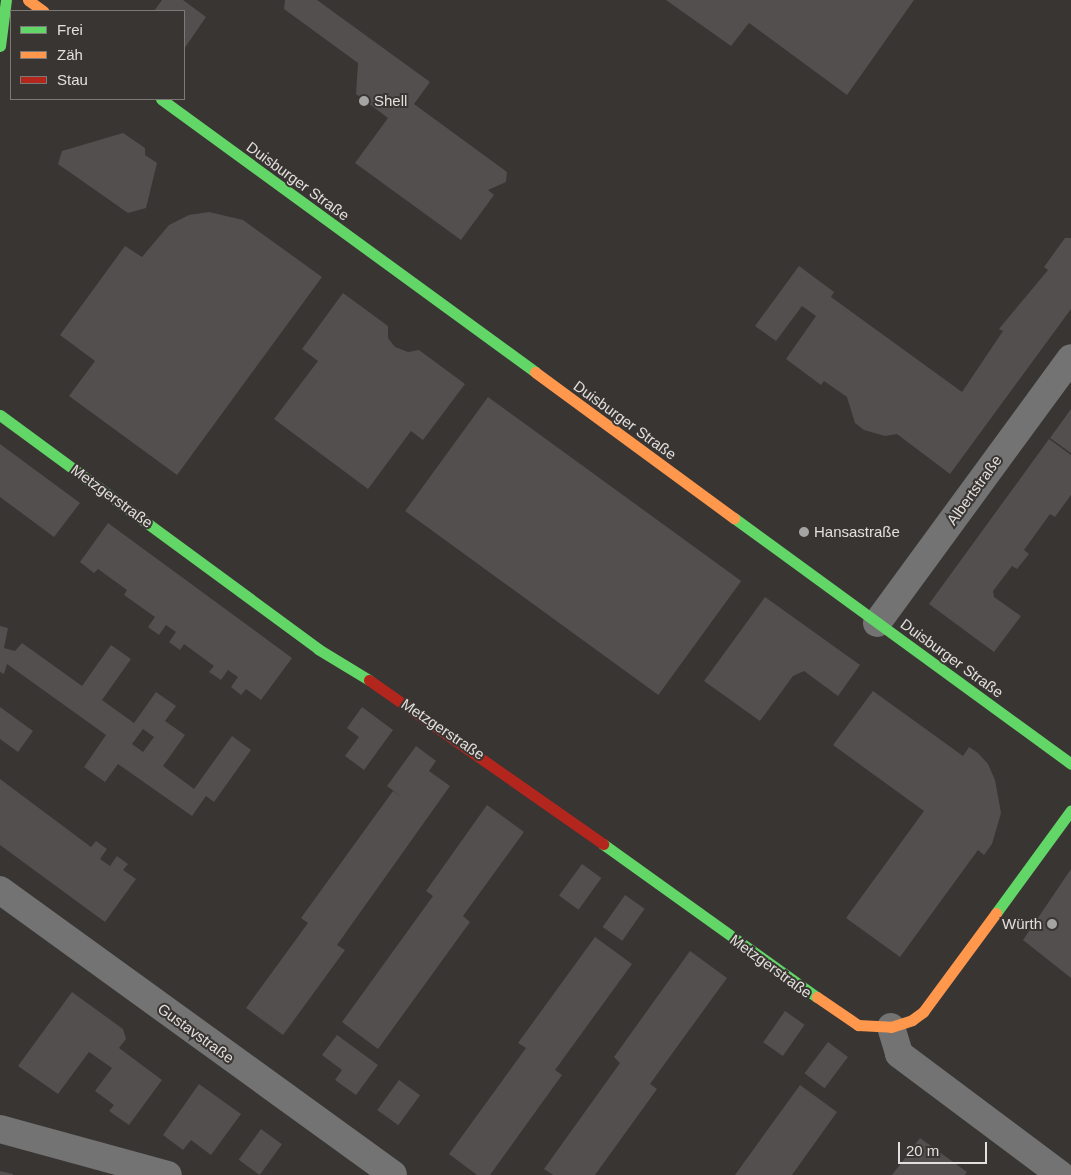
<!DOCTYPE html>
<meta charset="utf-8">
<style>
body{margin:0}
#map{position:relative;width:1071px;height:1175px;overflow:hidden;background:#383533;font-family:Arial,sans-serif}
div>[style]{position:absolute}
.building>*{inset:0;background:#524f4e;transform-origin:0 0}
.street>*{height:28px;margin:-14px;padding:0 14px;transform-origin:14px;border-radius:14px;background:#737374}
.fast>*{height:11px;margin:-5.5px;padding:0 5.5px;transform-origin:5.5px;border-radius:5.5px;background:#63d668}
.slow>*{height:11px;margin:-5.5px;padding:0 5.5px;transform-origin:5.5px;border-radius:5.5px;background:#ff974d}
.jam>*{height:11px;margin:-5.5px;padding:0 5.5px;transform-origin:5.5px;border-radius:5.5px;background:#b3261e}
.dots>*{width:14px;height:14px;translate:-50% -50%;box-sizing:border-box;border:2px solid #393532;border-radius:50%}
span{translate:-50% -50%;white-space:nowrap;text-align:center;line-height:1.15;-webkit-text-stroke:4px #393532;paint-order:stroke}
.poi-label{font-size:15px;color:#e2dfdd}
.left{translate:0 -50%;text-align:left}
.right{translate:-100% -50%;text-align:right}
.street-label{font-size:15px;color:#e2dfdd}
.legend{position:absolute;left:10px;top:10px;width:175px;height:90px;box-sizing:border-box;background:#393532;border:1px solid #7d7976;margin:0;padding:6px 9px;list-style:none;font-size:15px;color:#e2dfdd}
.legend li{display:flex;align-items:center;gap:10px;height:25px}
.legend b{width:25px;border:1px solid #7d7976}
.scale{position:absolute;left:898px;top:1142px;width:89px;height:22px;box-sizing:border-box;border:2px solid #e2dfdd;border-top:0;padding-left:6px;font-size:15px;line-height:18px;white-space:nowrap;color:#e2dfdd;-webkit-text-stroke:4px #393532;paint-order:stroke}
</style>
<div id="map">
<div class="building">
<div style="clip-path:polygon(162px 0,183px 0,206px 17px,184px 49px,184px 11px,154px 11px)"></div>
<div style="clip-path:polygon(285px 0,317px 0,430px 82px,414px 104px,507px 172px,506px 182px,488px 190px,494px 195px,461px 240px,355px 163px,388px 118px,356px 94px,358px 63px,284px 9px)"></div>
<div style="clip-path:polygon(666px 0,914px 0,847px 95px,749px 23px,731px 46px)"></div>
<div style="clip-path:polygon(123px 133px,145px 148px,145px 155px,157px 163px,146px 208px,128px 213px,58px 164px,62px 151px)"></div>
<div style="clip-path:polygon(209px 212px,243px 220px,322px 277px,177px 475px,69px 396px,95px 361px,60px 335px,125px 246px,142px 257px,169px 225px,189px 215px)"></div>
<div style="clip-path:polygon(1065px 238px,1071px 238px,1071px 309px,950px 474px,897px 434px,885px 436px,864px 430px,855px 423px,847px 397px,824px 381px,821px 385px,786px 359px,816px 316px,802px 306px,776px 341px,755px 326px,799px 266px,834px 292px,831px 297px,962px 392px,1003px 331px,999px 329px,1048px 270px,1044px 267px)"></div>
<div style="clip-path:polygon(343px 293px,388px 326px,388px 338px,395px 347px,408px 352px,419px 350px,465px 384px,423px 440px,411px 431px,368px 489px,274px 419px,318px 361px,302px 349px)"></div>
<div style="left:488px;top:397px;width:313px;height:141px;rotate:36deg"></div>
<div style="clip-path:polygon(1071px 409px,1071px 453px,1050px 438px)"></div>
<div style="clip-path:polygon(1049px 439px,1071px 455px,1071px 495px,1055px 517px,1050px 514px,1024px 550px,1029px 554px,1017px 569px,1012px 566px,993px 591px,994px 597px,1021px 616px,994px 652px,929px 604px)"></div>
<div style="clip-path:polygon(0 444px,80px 503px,54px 537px,0 497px)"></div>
<div style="clip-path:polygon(108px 523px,292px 658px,261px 700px,246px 689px,241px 695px,231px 687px,238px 677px,228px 670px,221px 680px,209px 672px,214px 666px,184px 644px,180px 650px,169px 642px,176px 632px,166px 625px,159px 635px,148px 627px,155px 617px,124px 595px,127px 590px,98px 569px,94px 573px,80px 562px)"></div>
<div style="clip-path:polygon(765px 597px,860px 665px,838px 696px,804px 671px,793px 676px,760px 721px,704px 681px)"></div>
<div style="clip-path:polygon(evenodd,0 626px,8px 628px,4px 648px,15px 651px,22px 643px,82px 686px,111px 645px,131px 659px,102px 700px,134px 723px,156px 692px,176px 706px,165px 721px,185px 735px,163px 766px,194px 789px,232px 736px,251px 750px,214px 802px,206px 796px,192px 816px,118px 764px,105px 782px,84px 767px,106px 735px,7px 664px,4px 674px,0 672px,0 626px,143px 729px,154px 737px,143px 752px,132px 744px,143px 729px)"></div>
<div style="clip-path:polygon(873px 691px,963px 756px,969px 747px,978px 753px,988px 764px,995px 780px,1001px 813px,992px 844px,984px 855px,978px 850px,900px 957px,846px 918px,924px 811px,833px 745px)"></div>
<div style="clip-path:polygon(0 707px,33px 731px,18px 752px,0 739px)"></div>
<div style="clip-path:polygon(362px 707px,393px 730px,364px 770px,345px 756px,359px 737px,347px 728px)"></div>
<div style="clip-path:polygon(416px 746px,436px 761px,429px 771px,450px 786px,337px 945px,345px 950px,283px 1035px,246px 1008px,308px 923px,301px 918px,393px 791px,403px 798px,387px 786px)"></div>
<div style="clip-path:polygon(0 779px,91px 847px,96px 841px,107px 849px,100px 859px,110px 866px,117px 856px,128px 864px,123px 870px,136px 879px,105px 922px,0 845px)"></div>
<div style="clip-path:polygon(487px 805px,524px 832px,463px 916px,470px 922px,378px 1049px,342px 1022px,433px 896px,426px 891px)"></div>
<div style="left:582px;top:864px;width:24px;height:39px;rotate:36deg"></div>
<div style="clip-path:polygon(1071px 869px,1071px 978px,1023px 940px)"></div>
<div style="left:625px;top:895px;width:24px;height:39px;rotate:35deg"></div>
<div style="clip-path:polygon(595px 937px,632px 964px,555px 1070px,562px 1075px,490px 1175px,477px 1175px,449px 1154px,526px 1048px,518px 1043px)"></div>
<div style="clip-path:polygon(690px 951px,727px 978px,650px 1084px,657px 1089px,595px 1175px,553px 1175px,544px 1169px,620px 1063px,614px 1057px)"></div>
<div style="clip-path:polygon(72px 992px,123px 1029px,126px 1039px,119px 1048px,162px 1080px,129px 1125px,109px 1111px,114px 1105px,95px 1091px,112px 1068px,89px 1052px,58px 1094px,18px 1066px)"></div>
<div style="left:785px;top:1011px;width:24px;height:38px;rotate:35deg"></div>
<div style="clip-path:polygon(337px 1035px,378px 1065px,356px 1095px,335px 1080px,342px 1070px,322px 1055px)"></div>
<div style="left:828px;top:1042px;width:25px;height:39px;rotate:37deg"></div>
<div style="left:399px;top:1080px;width:26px;height:37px;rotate:36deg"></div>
<div style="clip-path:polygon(199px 1084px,241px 1114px,211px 1155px,191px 1140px,183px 1150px,163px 1135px)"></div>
<div style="clip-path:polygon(800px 1085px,837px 1112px,792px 1175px,735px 1175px)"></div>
<div style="left:261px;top:1129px;width:26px;height:38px;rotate:36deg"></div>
<div style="clip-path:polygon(920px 1138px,967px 1172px,965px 1175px,892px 1175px)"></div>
<div style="clip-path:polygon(0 1171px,13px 1174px,13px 1175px,0 1175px)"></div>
</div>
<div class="street">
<div style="left:877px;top:623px;width:328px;rotate:-53.8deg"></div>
<div style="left:0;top:890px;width:485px;rotate:35.9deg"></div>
<div style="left:891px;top:1027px;width:28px;rotate:73deg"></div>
<div style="left:899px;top:1054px;width:202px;rotate:36.8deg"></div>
<div style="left:0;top:1129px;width:174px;rotate:15.3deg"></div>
</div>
<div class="fast">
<div style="left:0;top:46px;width:46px;rotate:-82.6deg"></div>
<div style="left:161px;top:99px;width:463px;rotate:36.1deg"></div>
<div style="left:0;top:415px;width:395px;rotate:36.3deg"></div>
<div style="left:318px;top:649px;width:60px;rotate:31.3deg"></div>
<div style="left:734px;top:518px;width:417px;rotate:36.1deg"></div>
<div style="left:603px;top:844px;width:263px;rotate:35.6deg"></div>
<div style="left:996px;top:913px;width:127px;rotate:-53.9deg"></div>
</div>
<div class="slow">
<div style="left:28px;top:0;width:19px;rotate:36deg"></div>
<div style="left:535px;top:372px;width:247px;rotate:36.3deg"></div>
<div style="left:817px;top:997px;width:50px;rotate:34.3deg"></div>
<div style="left:858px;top:1025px;width:33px;rotate:3deg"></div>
<div style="left:891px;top:1027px;width:22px;rotate:-18deg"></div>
<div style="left:912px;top:1020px;width:14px;rotate:-36deg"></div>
<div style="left:923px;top:1012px;width:123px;rotate:-53.6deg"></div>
</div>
<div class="jam">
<div style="left:369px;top:680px;width:286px;rotate:35deg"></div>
</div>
<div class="dots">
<div style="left:364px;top:101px;background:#a6a4a2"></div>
<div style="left:804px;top:532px;background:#a6a4a2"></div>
<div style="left:1052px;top:924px;background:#a6a4a2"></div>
</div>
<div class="poi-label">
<span class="left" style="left:374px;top:101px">Shell</span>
<span class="left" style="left:814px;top:532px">Hansastraße</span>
<span class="right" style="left:1042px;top:924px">Würth</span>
</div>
<div class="street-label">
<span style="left:298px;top:181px;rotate:36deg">Duisburger Straße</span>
<span style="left:625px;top:420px;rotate:36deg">Duisburger Straße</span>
<span style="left:974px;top:490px;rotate:-54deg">Albertstraße</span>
<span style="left:112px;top:496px;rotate:36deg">Metzgerstraße</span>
<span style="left:952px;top:658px;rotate:36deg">Duisburger Straße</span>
<span style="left:443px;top:729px;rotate:34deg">Metzgerstraße</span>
<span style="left:771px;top:966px;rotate:36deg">Metzgerstraße</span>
<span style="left:196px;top:1033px;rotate:36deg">Gustavstraße</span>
</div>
<ul class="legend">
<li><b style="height:6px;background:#63d668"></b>Frei</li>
<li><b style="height:6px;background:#ff974d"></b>Zäh</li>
<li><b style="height:6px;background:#b3261e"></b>Stau</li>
</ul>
<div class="scale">20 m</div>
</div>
